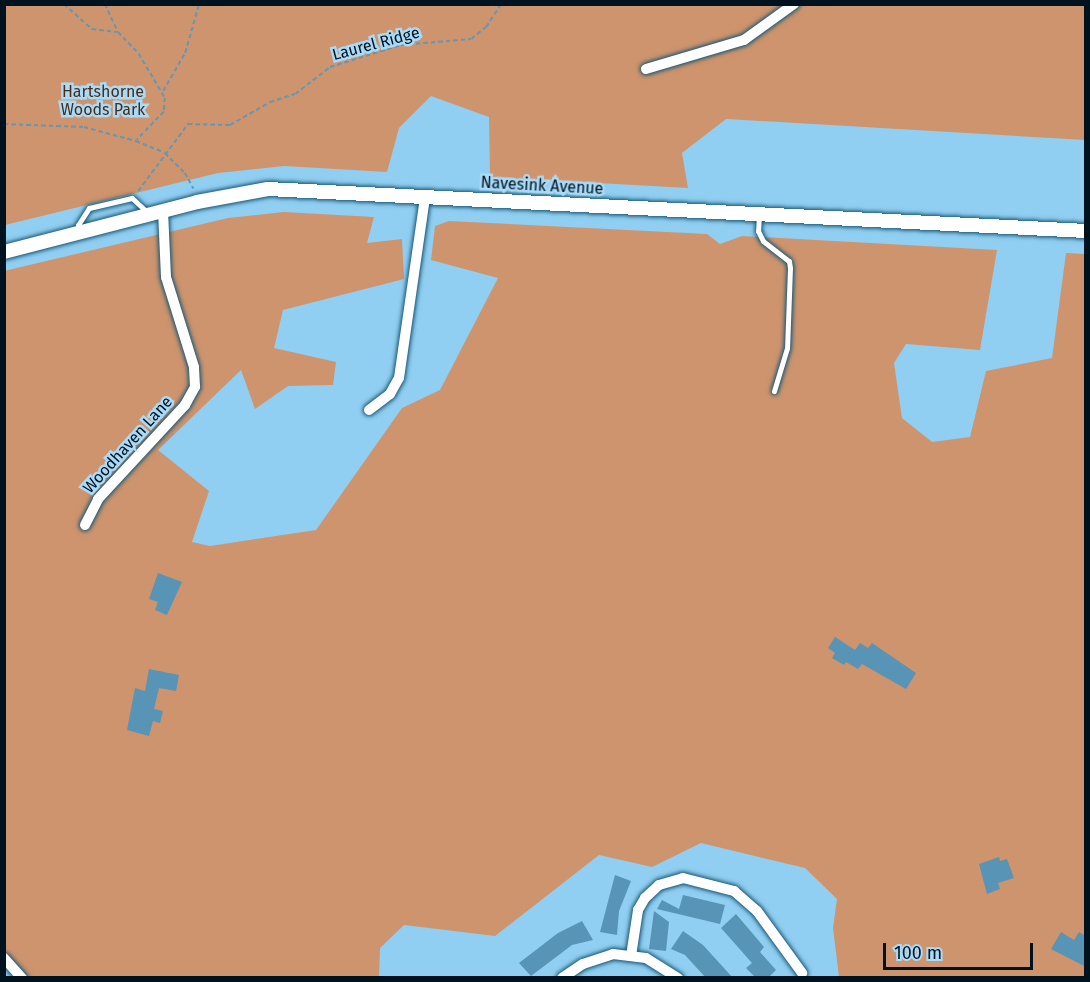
<!DOCTYPE html>
<style>
body{margin:0}
#map{position:relative;width:1090px;height:982px;overflow:hidden;background:#91cff2;font-family:"Fira Sans",sans-serif}
div>[style]{position:absolute}
.green>*{inset:0;background:#ce946d}
.building>*{inset:0;background:#5794b5}
.path>*{height:1.5px;margin-top:-0.75px;transform-origin:0;background:repeating-linear-gradient(90deg,#6596b2 0 4.5px,transparent 0 7.5px)}
.roads{filter:drop-shadow(0 0 2px #165776) drop-shadow(0 0 2px #165776)}
.lane>*{height:5px;margin:-2.5px;padding:0 2.5px;transform-origin:2.5px;border-radius:2.5px;background:#fff}
.street>*{height:10px;margin:-5px;padding:0 5px;transform-origin:5px;border-radius:5px;background:#fff}
.secondary>*{height:14px;margin:-7px;padding:0 7px;transform-origin:7px;border-radius:7px;background:#fff}
span{translate:-50% -50%;white-space:nowrap;text-align:center;line-height:1.15;-webkit-text-stroke:5px #a9daf7;paint-order:stroke}
.street-label{font-size:16px;color:#00121e}
.park-label{font-size:16px;color:#4c2c15}
.frame{position:absolute;inset:0;border:6px solid #00121e;pointer-events:none}
.scale{position:absolute;left:883px;top:943px;width:150px;height:27px;box-sizing:border-box;border:3px solid #00121e;border-top:0;padding-left:8px;font-size:18px;line-height:21px;white-space:nowrap;color:#00121e;-webkit-text-stroke:4px #a9daf7;paint-order:stroke}
</style>
<div id="map">
<div class="green">
<div style="clip-path:polygon(4px 5px,1085px 5px,1085px 140px,726px 119px,682px 153px,688px 188px,490px 177px,489px 117px,431px 96px,399px 128px,387px 172px,284px 166px,218px 173px,5px 225px)"></div>
<div style="clip-path:polygon(284px 212px,374px 217px,367px 243px,402px 239px,404px 279px,283px 310px,274px 348px,336px 362px,333px 385px,288px 386px,255px 409px,241px 370px,158px 450px,209px 491px,192px 542px,210px 546px,316px 530px,402px 408px,440px 390px,498px 278px,431px 260px,435px 226px,449px 221px,707px 234px,720px 244px,742px 236px,997px 250px,980px 350px,906px 344px,894px 363px,902px 418px,932px 442px,970px 437px,986px 371px,1052px 358px,1066px 253px,1085px 254px,1085px 977px,839px 977px,833px 928px,837px 899px,805px 868px,701px 843px,652px 867px,599px 855px,495px 936px,404px 925px,380px 948px,379px 977px,14px 977px,4px 956px,4px 271px,228px 218px)"></div>
</div>
<div class="building">
<div style="clip-path:polygon(158px 573px,182px 582px,167px 615px,155px 610px,158px 602px,149px 599px)"></div>
<div style="clip-path:polygon(835px 637px,855px 650px,860px 643px,868px 648px,872px 643px,916px 673px,906px 689px,862px 664px,858px 669px,846px 662px,844px 665px,832px 658px,835px 653px,828px 648px)"></div>
<div style="clip-path:polygon(149px 669px,179px 675px,176px 691px,159px 688px,154px 709px,163px 711px,160px 723px,153px 721px,149px 736px,127px 730px,135px 688px,145px 691px)"></div>
<div style="clip-path:polygon(999px 857px,1000px 861px,1007px 859px,1014px 878px,998px 883px,1000px 889px,987px 894px,979px 864px)"></div>
<div style="clip-path:polygon(615px 875px,631px 881px,619px 911px,617px 935px,600px 932px)"></div>
<div style="clip-path:polygon(683px 895px,725px 905px,720px 924px,657px 909px,662px 900px,679px 909px)"></div>
<div style="clip-path:polygon(654px 911px,669px 922px,666px 951px,649px 949px)"></div>
<div style="clip-path:polygon(736px 914px,764px 947px,760px 952px,776px 970px,768px 978px,756px 978px,746px 968px,752px 963px,721px 928px)"></div>
<div style="clip-path:polygon(582px 921px,593px 940px,572px 945px,531px 976px,519px 963px,558px 933px)"></div>
<div style="clip-path:polygon(683px 931px,703px 945px,733px 978px,706px 978px,685px 955px,671px 949px)"></div>
<div style="clip-path:polygon(1061px 932px,1074px 940px,1079px 932px,1086px 936px,1086px 967px,1051px 949px)"></div>
</div>
<div class="path">
<div style="left:64px;top:4px;width:38px;rotate:42deg"></div>
<div style="left:92px;top:29px;width:25px;rotate:7deg"></div>
<div style="left:105px;top:4px;width:31px;rotate:65deg"></div>
<div style="left:118px;top:32px;width:30px;rotate:46deg"></div>
<div style="left:139px;top:54px;width:51px;rotate:59.4deg"></div>
<div style="left:165px;top:98px;width:14px;rotate:94deg"></div>
<div style="left:164px;top:112px;width:39px;rotate:134deg"></div>
<div style="left:163px;top:91px;width:44px;rotate:-59.9deg"></div>
<div style="left:185px;top:53px;width:51px;rotate:-74.1deg"></div>
<div style="left:4px;top:124px;width:80px;rotate:2.1deg"></div>
<div style="left:84px;top:127px;width:54px;rotate:15.1deg"></div>
<div style="left:136px;top:141px;width:31px;rotate:22deg"></div>
<div style="left:165px;top:153px;width:28px;rotate:45deg"></div>
<div style="left:185px;top:173px;width:18px;rotate:61deg"></div>
<div style="left:138px;top:191px;width:84px;rotate:-53.3deg"></div>
<div style="left:188px;top:124px;width:42px;rotate:1.4deg"></div>
<div style="left:230px;top:125px;width:46px;rotate:-29.9deg"></div>
<div style="left:270px;top:102px;width:26px;rotate:-18deg"></div>
<div style="left:295px;top:94px;width:44px;rotate:-37.6deg"></div>
<div style="left:330px;top:67px;width:74px;rotate:-17.2deg"></div>
<div style="left:401px;top:45px;width:70px;rotate:-4.9deg"></div>
<div style="left:471px;top:39px;width:19px;rotate:-39deg"></div>
<div style="left:486px;top:27px;width:27px;rotate:-57deg"></div>
</div>
<div class="roads">
<div class="lane">
<div style="left:759px;top:214px;width:17px;rotate:93deg"></div>
<div style="left:758px;top:231px;width:11px;rotate:63deg"></div>
<div style="left:763px;top:241px;width:33px;rotate:38deg"></div>
<div style="left:789px;top:261px;width:7px;rotate:82deg"></div>
<div style="left:790px;top:268px;width:80px;rotate:92.1deg"></div>
<div style="left:787px;top:348px;width:45px;rotate:106.8deg"></div>
<div style="left:79px;top:232px;width:7px;rotate:-98deg"></div>
<div style="left:78px;top:225px;width:20px;rotate:-57deg"></div>
<div style="left:89px;top:208px;width:44px;rotate:-13.1deg"></div>
<div style="left:132px;top:198px;width:22px;rotate:43deg"></div>
</div>
<div class="street">
<div style="left:646px;top:69px;width:102px;rotate:-16.5deg"></div>
<div style="left:744px;top:40px;width:62px;rotate:-35.8deg"></div>
<div style="left:369px;top:410px;width:26px;rotate:-37deg"></div>
<div style="left:390px;top:394px;width:18px;rotate:-61deg"></div>
<div style="left:399px;top:378px;width:182px;rotate:-81.8deg"></div>
<div style="left:85px;top:525px;width:29px;rotate:-63deg"></div>
<div style="left:98px;top:499px;width:128px;rotate:-47.2deg"></div>
<div style="left:185px;top:405px;width:21px;rotate:-61deg"></div>
<div style="left:195px;top:387px;width:20px;rotate:-93deg"></div>
<div style="left:194px;top:367px;width:94px;rotate:-107.3deg"></div>
<div style="left:166px;top:277px;width:67px;rotate:-92.6deg"></div>
<div style="left:631px;top:956px;width:47px;rotate:-81.3deg"></div>
<div style="left:638px;top:910px;width:14px;rotate:-60deg"></div>
<div style="left:645px;top:898px;width:19px;rotate:-43deg"></div>
<div style="left:659px;top:885px;width:25px;rotate:-16deg"></div>
<div style="left:683px;top:878px;width:53px;rotate:14.3deg"></div>
<div style="left:734px;top:891px;width:30px;rotate:41deg"></div>
<div style="left:757px;top:911px;width:77px;rotate:54deg"></div>
<div style="left:4px;top:958px;width:27px;rotate:48deg"></div>
<div style="left:562px;top:978px;width:25px;rotate:-34deg"></div>
<div style="left:583px;top:964px;width:32px;rotate:-18deg"></div>
<div style="left:613px;top:954px;width:33px;rotate:7deg"></div>
<div style="left:646px;top:958px;width:38px;rotate:32deg"></div>
</div>
<div class="secondary">
<div style="left:4px;top:252px;width:199px;rotate:-14.5deg"></div>
<div style="left:197px;top:202px;width:72px;rotate:-10.4deg"></div>
<div style="left:268px;top:189px;width:819px;rotate:2.94deg"></div>
</div>
</div>
<div class="street-label">
<span style="left:376px;top:44px;rotate:-15deg">Laurel Ridge</span>
<span style="left:542px;top:186px;rotate:3deg">Navesink Avenue</span>
<span style="left:128px;top:445px;rotate:-48deg">Woodhaven Lane</span>
</div>
<div class="park-label">
<span style="left:103px;top:101px">Hartshorne<br>Woods Park</span>
</div>
<div class="frame"></div>
<div class="scale">100 m</div>
</div>
